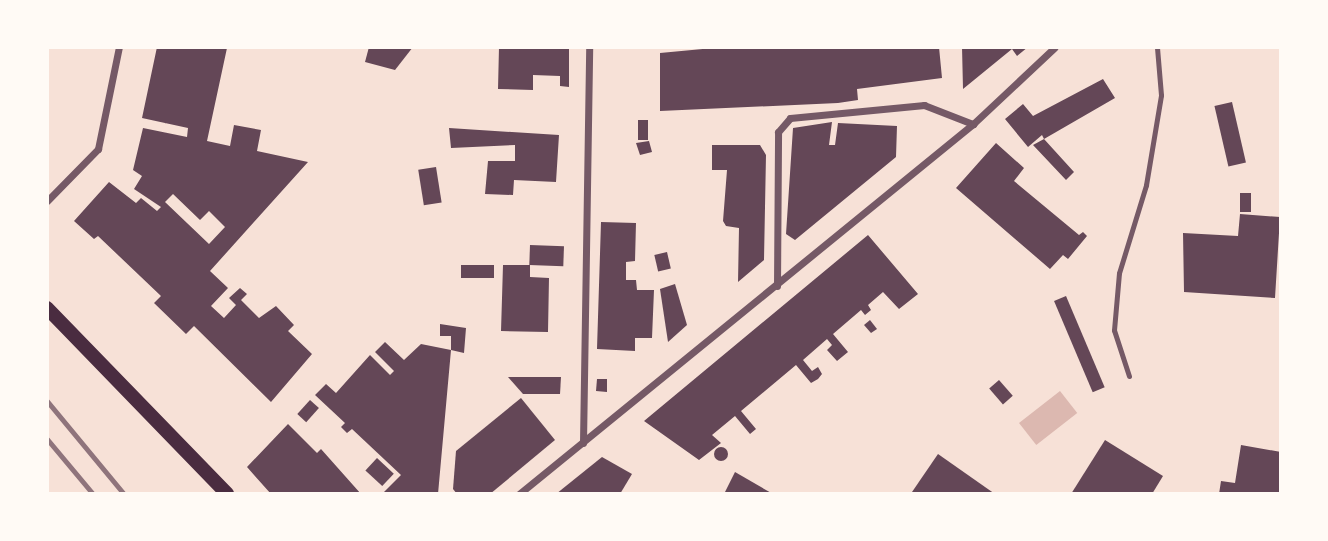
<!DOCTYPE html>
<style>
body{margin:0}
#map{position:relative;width:1328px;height:541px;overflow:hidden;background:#f7e1d7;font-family:Barlow,sans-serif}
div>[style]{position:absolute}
.water>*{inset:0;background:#dcb8b0;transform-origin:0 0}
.building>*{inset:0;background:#644757;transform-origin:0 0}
.round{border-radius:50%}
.service>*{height:5px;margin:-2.5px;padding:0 2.5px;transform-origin:2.5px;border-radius:2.5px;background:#755966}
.minor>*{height:7px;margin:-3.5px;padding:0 3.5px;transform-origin:3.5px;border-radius:3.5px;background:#755966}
.secondary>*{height:14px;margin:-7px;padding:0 7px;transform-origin:7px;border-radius:7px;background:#4a2c40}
.rail>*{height:5px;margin:-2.5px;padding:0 2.5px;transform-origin:2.5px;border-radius:2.5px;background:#8f747c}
span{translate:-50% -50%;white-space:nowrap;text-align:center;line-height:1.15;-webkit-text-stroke:7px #fffaf5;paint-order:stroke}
.frame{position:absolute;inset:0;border:49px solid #fffaf5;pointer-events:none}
</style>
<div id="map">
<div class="water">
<div style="left:1060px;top:391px;width:28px;height:52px;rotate:52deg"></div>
</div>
<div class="building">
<div style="clip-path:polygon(evenodd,157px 47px,227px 48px,207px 141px,230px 146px,234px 125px,261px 130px,257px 151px,308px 162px,210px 271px,228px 288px,211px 306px,224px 318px,236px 305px,229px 298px,240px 288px,247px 294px,241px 300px,259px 318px,276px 306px,294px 325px,288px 331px,312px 354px,271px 402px,194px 326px,186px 334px,154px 303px,161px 296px,98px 236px,94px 239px,74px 221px,109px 182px,136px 203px,141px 198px,157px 211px,161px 207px,134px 189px,142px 176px,133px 170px,143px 128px,187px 137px,188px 128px,142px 118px,157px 47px,173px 194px,200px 220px,209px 211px,225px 227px,209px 244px,165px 202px,173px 194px)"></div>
<div style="clip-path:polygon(369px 47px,413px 47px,395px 70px,365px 62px)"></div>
<div style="clip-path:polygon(499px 47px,569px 47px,569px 87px,560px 86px,560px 76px,533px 75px,533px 90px,498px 89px)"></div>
<div style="clip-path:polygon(724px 47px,939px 47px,942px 78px,857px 89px,858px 100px,838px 103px,660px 111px,660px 53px)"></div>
<div style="clip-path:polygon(962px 47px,1028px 47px,1017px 56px,1012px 49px,963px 89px)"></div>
<div style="clip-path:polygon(1103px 79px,1115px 98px,1044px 139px,1074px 172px,1066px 180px,1033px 145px,1044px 139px,1042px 135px,1028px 147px,1005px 119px,1023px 104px,1033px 116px)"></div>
<div style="left:1232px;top:102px;width:62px;height:18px;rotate:77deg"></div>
<div style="left:638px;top:120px;width:10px;height:20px"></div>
<div style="clip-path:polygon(832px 122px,829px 145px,835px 145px,838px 123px,897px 126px,896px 157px,795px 240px,786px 234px,793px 128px)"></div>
<div style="clip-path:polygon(449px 128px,559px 135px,556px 182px,514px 180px,513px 195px,485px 194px,488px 161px,515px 161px,515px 145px,451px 148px)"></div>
<div style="clip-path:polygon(649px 141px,652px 152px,640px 155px,636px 143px)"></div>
<div style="clip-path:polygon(996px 143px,1024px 168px,1014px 181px,1079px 235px,1083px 232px,1087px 236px,1068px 259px,1063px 255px,1050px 269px,956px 188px)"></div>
<div style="clip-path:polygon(712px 145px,760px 145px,766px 155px,764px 260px,738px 282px,739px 228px,726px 226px,723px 221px,727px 170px,712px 170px)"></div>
<div style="left:436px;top:167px;width:36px;height:18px;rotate:81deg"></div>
<div style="left:1240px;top:193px;width:11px;height:19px"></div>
<div style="clip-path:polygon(1240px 214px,1280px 217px,1275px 298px,1184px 292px,1183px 233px,1238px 236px)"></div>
<div style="clip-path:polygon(601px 222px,636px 223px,635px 261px,626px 262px,626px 280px,636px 280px,637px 290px,654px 290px,652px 338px,635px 338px,635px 351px,597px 349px)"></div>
<div style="clip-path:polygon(868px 235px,918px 294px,899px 309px,883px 292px,868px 305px,871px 310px,865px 315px,861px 310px,833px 334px,848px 352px,837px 361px,827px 350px,832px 345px,827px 339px,803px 360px,812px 371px,818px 367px,822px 374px,818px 379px,811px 383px,796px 365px,741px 411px,756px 429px,750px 434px,735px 416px,712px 435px,721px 443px,699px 460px,644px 421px)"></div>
<div style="left:530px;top:245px;width:34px;height:20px;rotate:2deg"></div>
<div style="left:667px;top:252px;width:17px;height:13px;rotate:77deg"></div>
<div style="left:461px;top:265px;width:33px;height:13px"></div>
<div style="clip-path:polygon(503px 265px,530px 265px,530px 277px,549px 278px,548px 332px,501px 331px)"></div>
<div style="clip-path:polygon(675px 284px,687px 325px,668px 342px,660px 289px)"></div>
<div style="left:1066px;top:296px;width:99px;height:13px;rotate:67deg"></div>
<div style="clip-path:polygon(870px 320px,877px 329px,871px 333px,864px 325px)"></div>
<div style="clip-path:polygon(440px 324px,466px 328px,464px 353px,451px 350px,451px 336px,440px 336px)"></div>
<div style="clip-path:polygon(385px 342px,404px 360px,421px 344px,451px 350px,438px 494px,382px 494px,401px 475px,352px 429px,347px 433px,341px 427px,345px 423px,315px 395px,326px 384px,336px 393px,370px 355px,390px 375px,394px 371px,375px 352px)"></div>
<div style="clip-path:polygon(508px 377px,561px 377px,560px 394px,523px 394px)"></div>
<div style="clip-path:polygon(597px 379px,607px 379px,607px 392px,596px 391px)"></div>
<div style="left:999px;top:380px;width:21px;height:13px;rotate:49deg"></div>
<div style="clip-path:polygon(521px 398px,555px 440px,490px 494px,457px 494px,453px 489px,456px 451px)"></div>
<div style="left:310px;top:400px;width:12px;height:19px;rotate:42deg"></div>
<div style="clip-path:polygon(288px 424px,317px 453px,321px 449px,361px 494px,271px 494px,247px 467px)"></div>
<div style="clip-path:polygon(1105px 440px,1163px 476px,1152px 494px,1071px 494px)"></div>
<div style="clip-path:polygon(1241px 445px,1281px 452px,1281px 494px,1219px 494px,1221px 481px,1235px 483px)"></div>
<div class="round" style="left:714px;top:447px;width:14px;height:14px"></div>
<div style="clip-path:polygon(938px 454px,995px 494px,912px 492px)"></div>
<div style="clip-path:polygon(602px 457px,632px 474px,620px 494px,556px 494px)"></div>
<div style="left:377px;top:458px;width:23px;height:17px;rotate:43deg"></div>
<div style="clip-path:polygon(735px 472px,773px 494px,724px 494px)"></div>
</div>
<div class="service">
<div style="left:1129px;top:376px;width:48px;rotate:-108.1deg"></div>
<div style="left:1114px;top:330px;width:57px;rotate:-85deg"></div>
<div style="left:1119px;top:273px;width:92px;rotate:-72.9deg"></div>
<div style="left:1146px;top:185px;width:91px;rotate:-80.5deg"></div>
<div style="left:1161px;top:95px;width:48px;rotate:-94.8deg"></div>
</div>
<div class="minor">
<div style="left:47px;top:201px;width:73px;rotate:-45.6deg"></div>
<div style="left:98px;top:149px;width:104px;rotate:-78.4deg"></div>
<div style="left:777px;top:286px;width:154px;rotate:-89.6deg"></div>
<div style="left:778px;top:132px;width:18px;rotate:-49deg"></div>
<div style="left:790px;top:118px;width:135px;rotate:-5.5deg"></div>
<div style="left:924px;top:105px;width:53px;rotate:21.2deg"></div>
<div style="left:583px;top:443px;width:396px;rotate:-89.1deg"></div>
<div style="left:519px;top:494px;width:586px;rotate:-39.18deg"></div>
<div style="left:973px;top:124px;width:112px;rotate:-43.2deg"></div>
</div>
<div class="secondary">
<div style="left:47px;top:308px;width:259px;rotate:45.9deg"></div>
</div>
<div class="rail">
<div style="left:47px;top:401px;width:121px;rotate:50.4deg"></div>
<div style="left:47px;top:439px;width:72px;rotate:50.1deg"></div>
</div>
<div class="frame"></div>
</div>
